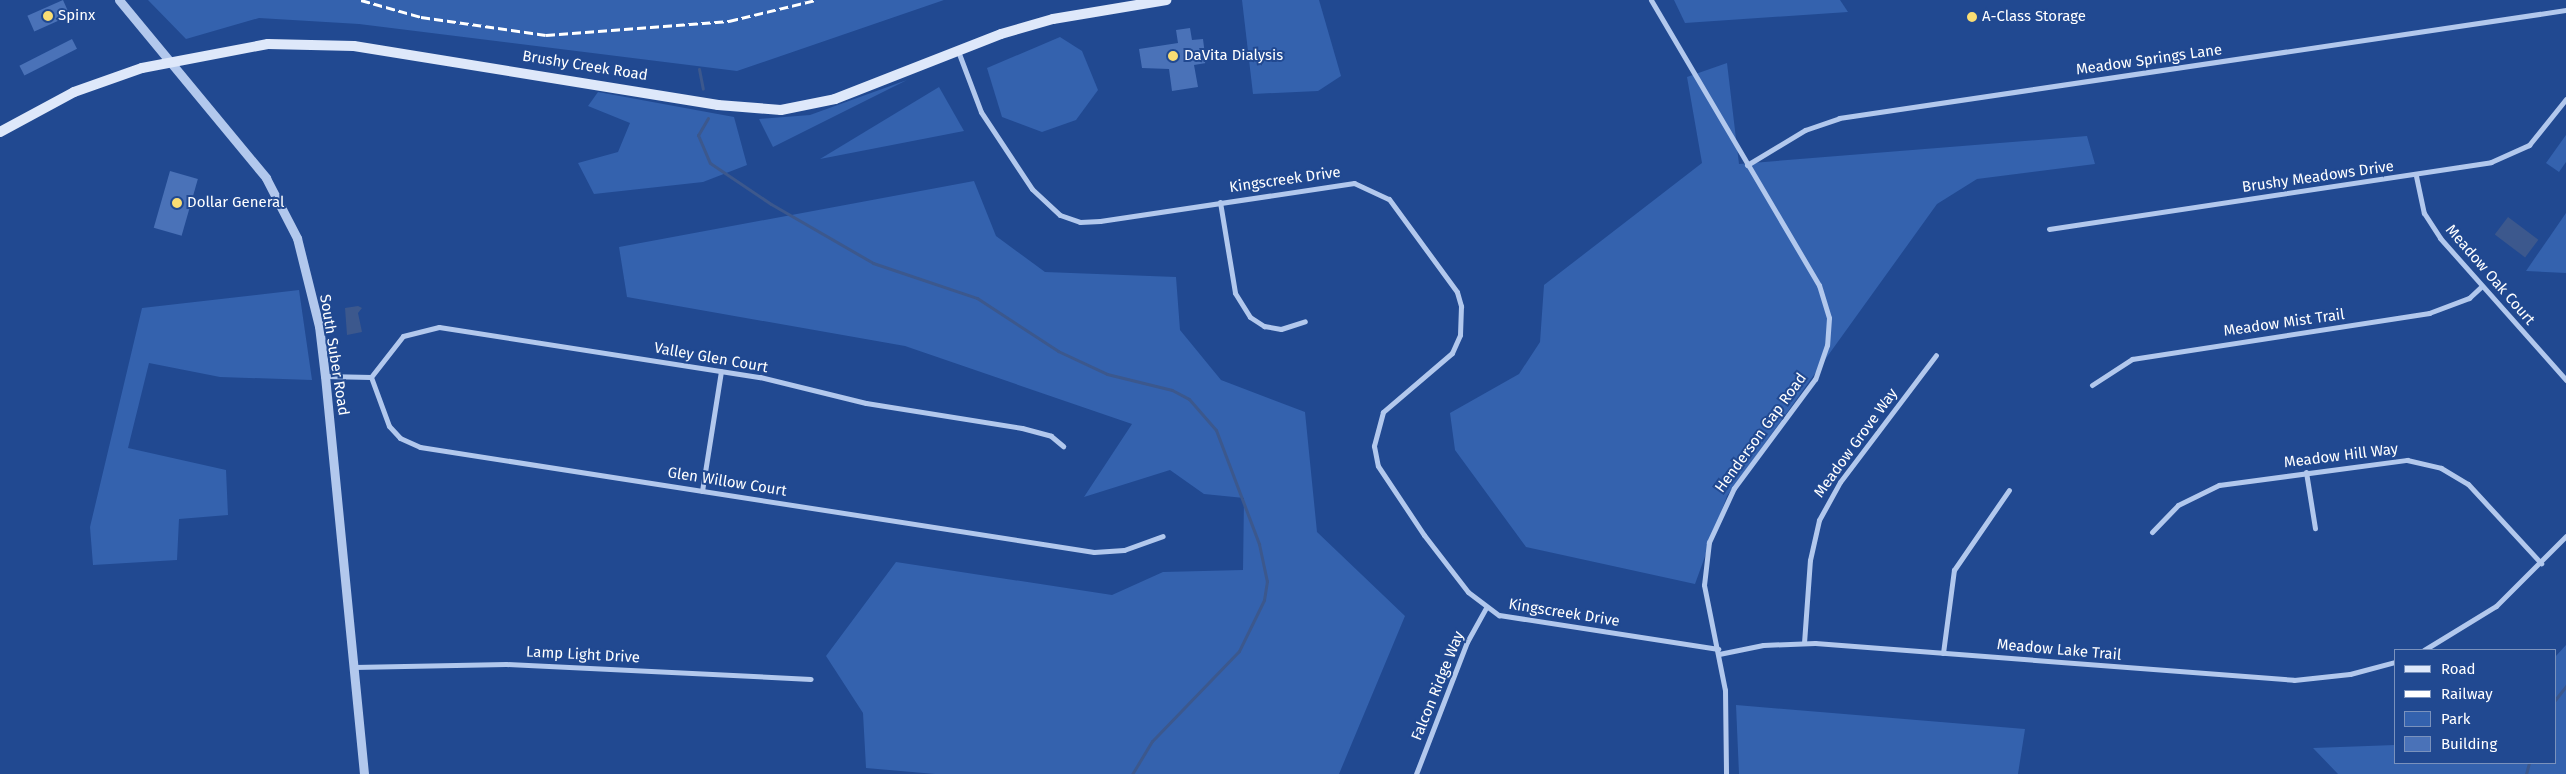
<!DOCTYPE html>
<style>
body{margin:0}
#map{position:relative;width:2566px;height:774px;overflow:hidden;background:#214991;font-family:"Fira Sans",sans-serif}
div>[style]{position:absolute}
.green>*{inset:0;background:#3462ae}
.water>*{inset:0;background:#3c588d;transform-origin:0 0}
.stream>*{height:3px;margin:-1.5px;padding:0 1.5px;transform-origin:1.5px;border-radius:1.5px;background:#3c588d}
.building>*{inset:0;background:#4a72b8;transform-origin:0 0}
.minor>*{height:5px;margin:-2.5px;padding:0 2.5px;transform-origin:2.5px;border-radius:2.5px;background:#b2c8ed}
.tertiary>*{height:9px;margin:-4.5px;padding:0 4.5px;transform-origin:4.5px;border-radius:4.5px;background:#b2c8ed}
.secondary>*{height:10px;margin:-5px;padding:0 5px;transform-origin:5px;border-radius:5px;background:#dee8fa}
.rail>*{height:3px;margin-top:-1.5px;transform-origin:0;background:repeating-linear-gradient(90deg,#fff 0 9px,transparent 0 13px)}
.dots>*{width:14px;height:14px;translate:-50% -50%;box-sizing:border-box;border:2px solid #214991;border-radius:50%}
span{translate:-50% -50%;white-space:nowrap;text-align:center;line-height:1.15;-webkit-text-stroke:4px #214991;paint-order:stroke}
.poi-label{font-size:15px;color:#fff}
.left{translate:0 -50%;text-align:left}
.street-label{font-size:15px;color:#fff}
.legend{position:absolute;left:2394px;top:649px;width:162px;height:115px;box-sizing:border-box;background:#214991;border:1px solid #7a92bd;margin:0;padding:6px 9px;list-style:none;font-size:15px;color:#fff}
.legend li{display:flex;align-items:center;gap:10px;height:25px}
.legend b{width:25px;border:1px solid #7a92bd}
</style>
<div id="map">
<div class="green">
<div style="clip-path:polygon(148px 0,944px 0,737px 71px,359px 24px,259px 18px,186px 39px)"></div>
<div style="clip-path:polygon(1242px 0,1319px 0,1341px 76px,1318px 91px,1253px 94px)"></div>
<div style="clip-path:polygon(1674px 0,1840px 0,1848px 12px,1685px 23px)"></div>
<div style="clip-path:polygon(1060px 37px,1082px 51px,1098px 90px,1076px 120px,1042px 132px,1002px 117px,987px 68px)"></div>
<div style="clip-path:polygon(1727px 63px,1739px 164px,2087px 136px,2095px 164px,1977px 179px,1937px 204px,1727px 496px,1695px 584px,1526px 547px,1455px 450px,1450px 413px,1519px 374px,1540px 342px,1544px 285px,1702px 163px,1687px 77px)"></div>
<div style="clip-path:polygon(907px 80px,773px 147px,759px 119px,810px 115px)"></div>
<div style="clip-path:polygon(939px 87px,964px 131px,820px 159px)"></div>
<div style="clip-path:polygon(598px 92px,734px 117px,747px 165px,703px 182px,594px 194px,578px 163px,618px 152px,630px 123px,588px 106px)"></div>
<div style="clip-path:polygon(2566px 135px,2566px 162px,2559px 172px,2546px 163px)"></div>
<div style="clip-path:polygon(974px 181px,996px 236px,1045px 272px,1176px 277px,1180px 330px,1221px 380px,1305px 412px,1317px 532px,1405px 616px,1339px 774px,935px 774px,866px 768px,863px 713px,826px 656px,896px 562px,1112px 595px,1163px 572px,1243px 570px,1244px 498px,1204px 494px,1170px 470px,1084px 497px,1132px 424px,905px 346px,627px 297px,619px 247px)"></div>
<div style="clip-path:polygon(2566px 213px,2566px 273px,2526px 271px)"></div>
<div style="clip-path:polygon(299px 290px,312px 380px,220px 377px,149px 363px,128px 448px,226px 470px,228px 515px,179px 519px,177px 560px,93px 565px,90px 527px,142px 308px)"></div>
<div style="clip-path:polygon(2566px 645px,2566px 774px,2338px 774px,2313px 748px,2395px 745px,2395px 763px,2555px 763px,2555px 657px)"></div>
<div style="clip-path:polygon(1736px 705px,2025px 729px,2018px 774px,1739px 774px)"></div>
</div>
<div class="water">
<div style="left:2508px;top:217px;width:38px;height:22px;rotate:37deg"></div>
<div style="clip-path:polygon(358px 306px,362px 308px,358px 313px,362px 332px,347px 335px,345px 308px)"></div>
</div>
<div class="stream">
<div style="left:699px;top:69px;width:20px;rotate:79deg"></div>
<div style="left:708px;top:118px;width:20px;rotate:120deg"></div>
<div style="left:698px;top:135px;width:30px;rotate:67deg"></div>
<div style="left:710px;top:163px;width:73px;rotate:33.9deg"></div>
<div style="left:771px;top:204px;width:118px;rotate:30deg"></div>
<div style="left:873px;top:263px;width:110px;rotate:18.6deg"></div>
<div style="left:977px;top:298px;width:97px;rotate:33.2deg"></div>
<div style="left:1058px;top:351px;width:54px;rotate:25.1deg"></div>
<div style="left:1107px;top:374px;width:67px;rotate:13.8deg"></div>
<div style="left:1172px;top:390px;width:19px;rotate:28deg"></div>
<div style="left:1189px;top:399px;width:41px;rotate:48.9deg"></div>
<div style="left:1216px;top:430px;width:122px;rotate:69.3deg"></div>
<div style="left:1259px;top:544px;width:38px;rotate:78deg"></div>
<div style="left:1267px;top:581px;width:19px;rotate:99deg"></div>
<div style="left:1264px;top:600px;width:57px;rotate:116.1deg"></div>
<div style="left:1239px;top:651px;width:125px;rotate:134deg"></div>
<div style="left:1152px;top:741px;width:39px;rotate:121deg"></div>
<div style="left:2555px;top:700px;width:18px;rotate:-52deg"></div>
<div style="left:2526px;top:774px;width:11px;rotate:-75deg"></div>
</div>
<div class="building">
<div style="left:63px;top:0;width:17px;height:39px;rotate:66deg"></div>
<div style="clip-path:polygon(1190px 28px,1192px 40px,1203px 39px,1206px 63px,1194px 65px,1198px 87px,1172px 91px,1169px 69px,1142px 68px,1139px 49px,1178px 43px,1176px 30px)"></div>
<div style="left:72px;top:39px;width:11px;height:59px;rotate:63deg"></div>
<div style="left:170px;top:171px;width:29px;height:59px;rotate:16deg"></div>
</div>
<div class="minor">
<div style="left:1651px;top:0;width:331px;rotate:59.5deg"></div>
<div style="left:1819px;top:285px;width:34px;rotate:73deg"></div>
<div style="left:1829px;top:318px;width:27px;rotate:94deg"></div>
<div style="left:1827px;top:345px;width:36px;rotate:109deg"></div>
<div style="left:1815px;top:379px;width:136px;rotate:126.6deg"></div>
<div style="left:1734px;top:488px;width:60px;rotate:114.8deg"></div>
<div style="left:1709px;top:542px;width:43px;rotate:96.6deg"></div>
<div style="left:1704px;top:585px;width:107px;rotate:78.7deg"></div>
<div style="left:1725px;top:690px;width:84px;rotate:89.3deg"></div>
<div style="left:958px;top:51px;width:65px;rotate:69.3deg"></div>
<div style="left:981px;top:112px;width:92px;rotate:56.5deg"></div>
<div style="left:1032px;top:189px;width:38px;rotate:43deg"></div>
<div style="left:1060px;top:215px;width:21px;rotate:19deg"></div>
<div style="left:1080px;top:222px;width:20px;rotate:-3deg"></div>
<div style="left:1100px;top:221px;width:257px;rotate:-8.5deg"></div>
<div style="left:1354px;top:183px;width:38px;rotate:25deg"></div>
<div style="left:1389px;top:199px;width:115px;rotate:53.8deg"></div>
<div style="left:1457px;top:292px;width:15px;rotate:74deg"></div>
<div style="left:1461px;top:306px;width:29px;rotate:92deg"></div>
<div style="left:1460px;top:335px;width:20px;rotate:114deg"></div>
<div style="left:1452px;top:353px;width:91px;rotate:139.5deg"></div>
<div style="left:1383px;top:412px;width:35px;rotate:105deg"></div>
<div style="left:1374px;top:446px;width:20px;rotate:79deg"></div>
<div style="left:1378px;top:466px;width:83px;rotate:56.3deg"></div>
<div style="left:1424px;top:535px;width:72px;rotate:52.3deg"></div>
<div style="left:1468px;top:592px;width:39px;rotate:37deg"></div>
<div style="left:1499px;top:615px;width:222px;rotate:8.8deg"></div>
<div style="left:1747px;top:165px;width:68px;rotate:-31.1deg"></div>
<div style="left:1805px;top:130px;width:36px;rotate:-19deg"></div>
<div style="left:1839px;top:118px;width:735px;rotate:-8.45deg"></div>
<div style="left:2416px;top:176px;width:38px;rotate:78deg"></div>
<div style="left:2424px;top:213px;width:30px;rotate:57deg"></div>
<div style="left:2440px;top:238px;width:190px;rotate:48.4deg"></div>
<div style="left:1220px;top:202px;width:92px;rotate:80.6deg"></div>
<div style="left:1235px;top:293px;width:28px;rotate:58deg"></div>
<div style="left:1250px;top:317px;width:17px;rotate:33deg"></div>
<div style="left:1264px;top:326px;width:17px;rotate:10deg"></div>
<div style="left:1281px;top:329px;width:25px;rotate:-18deg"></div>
<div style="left:2049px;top:229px;width:447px;rotate:-8.6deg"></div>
<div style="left:2491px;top:162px;width:42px;rotate:-24.1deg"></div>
<div style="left:2529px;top:145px;width:59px;rotate:-51.2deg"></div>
<div style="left:325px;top:376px;width:46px;rotate:1.2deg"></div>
<div style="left:371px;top:377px;width:52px;rotate:69.8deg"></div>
<div style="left:389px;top:426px;width:16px;rotate:47deg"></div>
<div style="left:400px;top:438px;width:22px;rotate:24deg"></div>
<div style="left:420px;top:447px;width:682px;rotate:8.85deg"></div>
<div style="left:1094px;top:552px;width:30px;rotate:-4deg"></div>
<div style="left:1124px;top:550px;width:41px;rotate:-19.7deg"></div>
<div style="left:371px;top:377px;width:52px;rotate:-52deg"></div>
<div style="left:403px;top:336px;width:37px;rotate:-14deg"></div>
<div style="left:439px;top:327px;width:325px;rotate:8.9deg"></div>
<div style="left:760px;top:377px;width:109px;rotate:13.8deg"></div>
<div style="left:866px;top:403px;width:158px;rotate:9.1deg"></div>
<div style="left:1022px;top:428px;width:30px;rotate:15deg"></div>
<div style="left:1051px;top:436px;width:16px;rotate:40deg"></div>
<div style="left:2092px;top:385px;width:48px;rotate:-33deg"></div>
<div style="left:2132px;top:359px;width:301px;rotate:-8.8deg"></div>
<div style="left:2429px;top:313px;width:43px;rotate:-20.6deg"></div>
<div style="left:2469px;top:298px;width:16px;rotate:-43deg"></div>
<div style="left:2306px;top:472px;width:57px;rotate:80.9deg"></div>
<div style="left:702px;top:491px;width:121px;rotate:-81deg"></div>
<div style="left:2152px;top:532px;width:37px;rotate:-46deg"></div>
<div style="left:2178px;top:505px;width:46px;rotate:-26deg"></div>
<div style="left:2219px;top:485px;width:190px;rotate:-7.6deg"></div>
<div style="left:2407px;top:460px;width:35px;rotate:13deg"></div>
<div style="left:2441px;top:468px;width:31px;rotate:31deg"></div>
<div style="left:2468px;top:484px;width:108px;rotate:47.3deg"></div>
<div style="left:1804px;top:643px;width:83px;rotate:-85.9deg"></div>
<div style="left:1810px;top:560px;width:41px;rotate:-77.3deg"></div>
<div style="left:1819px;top:520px;width:43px;rotate:-61.1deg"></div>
<div style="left:1840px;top:482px;width:159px;rotate:-52.9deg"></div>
<div style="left:2424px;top:650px;width:84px;rotate:-31.4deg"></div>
<div style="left:2496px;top:606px;width:99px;rotate:-45deg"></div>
<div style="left:1943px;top:653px;width:84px;rotate:-82.5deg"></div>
<div style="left:1954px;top:570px;width:97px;rotate:-55.5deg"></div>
<div style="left:1719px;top:654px;width:45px;rotate:-11.6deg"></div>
<div style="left:1763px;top:645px;width:52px;rotate:-2.2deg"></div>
<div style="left:1815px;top:643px;width:480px;rotate:4.4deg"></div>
<div style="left:2294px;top:680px;width:56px;rotate:-6.1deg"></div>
<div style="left:2350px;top:674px;width:47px;rotate:-14.9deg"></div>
<div style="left:354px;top:667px;width:152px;rotate:-1.1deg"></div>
<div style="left:506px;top:664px;width:305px;rotate:2.8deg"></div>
<div style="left:1416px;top:774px;width:142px;rotate:-68.9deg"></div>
<div style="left:1467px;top:642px;width:39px;rotate:-61deg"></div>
</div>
<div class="tertiary">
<div style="left:119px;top:0;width:231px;rotate:50.4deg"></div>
<div style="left:266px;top:178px;width:68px;rotate:62.7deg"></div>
<div style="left:297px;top:238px;width:91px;rotate:76deg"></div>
<div style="left:319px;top:326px;width:50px;rotate:83.2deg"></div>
<div style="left:325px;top:376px;width:400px;rotate:84.4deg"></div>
</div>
<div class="secondary">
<div style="left:0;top:132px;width:84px;rotate:-28.4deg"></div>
<div style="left:74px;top:92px;width:72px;rotate:-19.4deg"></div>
<div style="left:142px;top:68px;width:128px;rotate:-10.8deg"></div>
<div style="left:268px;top:44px;width:86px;rotate:1.3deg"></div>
<div style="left:354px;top:46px;width:369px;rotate:9.2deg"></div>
<div style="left:718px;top:105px;width:63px;rotate:4.5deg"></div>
<div style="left:781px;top:110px;width:55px;rotate:-11.5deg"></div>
<div style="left:835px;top:99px;width:178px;rotate:-21.4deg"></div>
<div style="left:1001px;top:34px;width:54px;rotate:-16.1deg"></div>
<div style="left:1053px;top:19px;width:115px;rotate:-9.5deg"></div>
</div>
<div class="rail">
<div style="left:361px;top:0;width:62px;rotate:15.8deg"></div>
<div style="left:421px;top:17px;width:126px;rotate:8.2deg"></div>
<div style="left:546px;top:35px;width:184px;rotate:-4.4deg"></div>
<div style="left:729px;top:21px;width:89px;rotate:-13.6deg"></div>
</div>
<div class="dots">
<div style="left:48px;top:16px;background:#fadd73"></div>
<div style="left:1972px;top:17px;background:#fadd73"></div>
<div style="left:1173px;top:56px;background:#fadd73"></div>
<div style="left:177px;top:203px;background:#fadd73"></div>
</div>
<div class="poi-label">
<span class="left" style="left:58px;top:16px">Spinx</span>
<span class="left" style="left:1982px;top:17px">A-Class Storage</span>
<span class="left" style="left:1184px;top:56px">DaVita Dialysis</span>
<span class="left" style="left:187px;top:203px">Dollar General</span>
</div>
<div class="street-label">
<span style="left:2149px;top:60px;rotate:-8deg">Meadow Springs Lane</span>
<span style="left:585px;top:66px;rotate:9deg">Brushy Creek Road</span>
<span style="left:2318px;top:177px;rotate:-8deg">Brushy Meadows Drive</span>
<span style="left:1285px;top:180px;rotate:-8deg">Kingscreek Drive</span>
<span style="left:2490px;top:275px;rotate:49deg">Meadow Oak Court</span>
<span style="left:2284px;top:323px;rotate:-8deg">Meadow Mist Trail</span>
<span style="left:334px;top:355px;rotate:81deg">South Suber Road</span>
<span style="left:711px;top:358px;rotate:10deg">Valley Glen Court</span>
<span style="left:1761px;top:433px;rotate:-54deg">Henderson Gap Road</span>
<span style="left:1856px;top:443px;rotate:-54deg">Meadow Grove Way</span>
<span style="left:2341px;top:456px;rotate:-7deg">Meadow Hill Way</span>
<span style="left:727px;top:482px;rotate:9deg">Glen Willow Court</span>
<span style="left:1564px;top:613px;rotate:9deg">Kingscreek Drive</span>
<span style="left:2059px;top:650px;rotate:5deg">Meadow Lake Trail</span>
<span style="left:583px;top:655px;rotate:3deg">Lamp Light Drive</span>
<span style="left:1438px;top:686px;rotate:-68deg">Falcon Ridge Way</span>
</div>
<ul class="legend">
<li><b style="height:6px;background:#dee8fa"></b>Road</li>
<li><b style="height:6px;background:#fff"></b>Railway</li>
<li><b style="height:14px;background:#3462ae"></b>Park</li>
<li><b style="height:14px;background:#4a72b8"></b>Building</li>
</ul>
</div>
